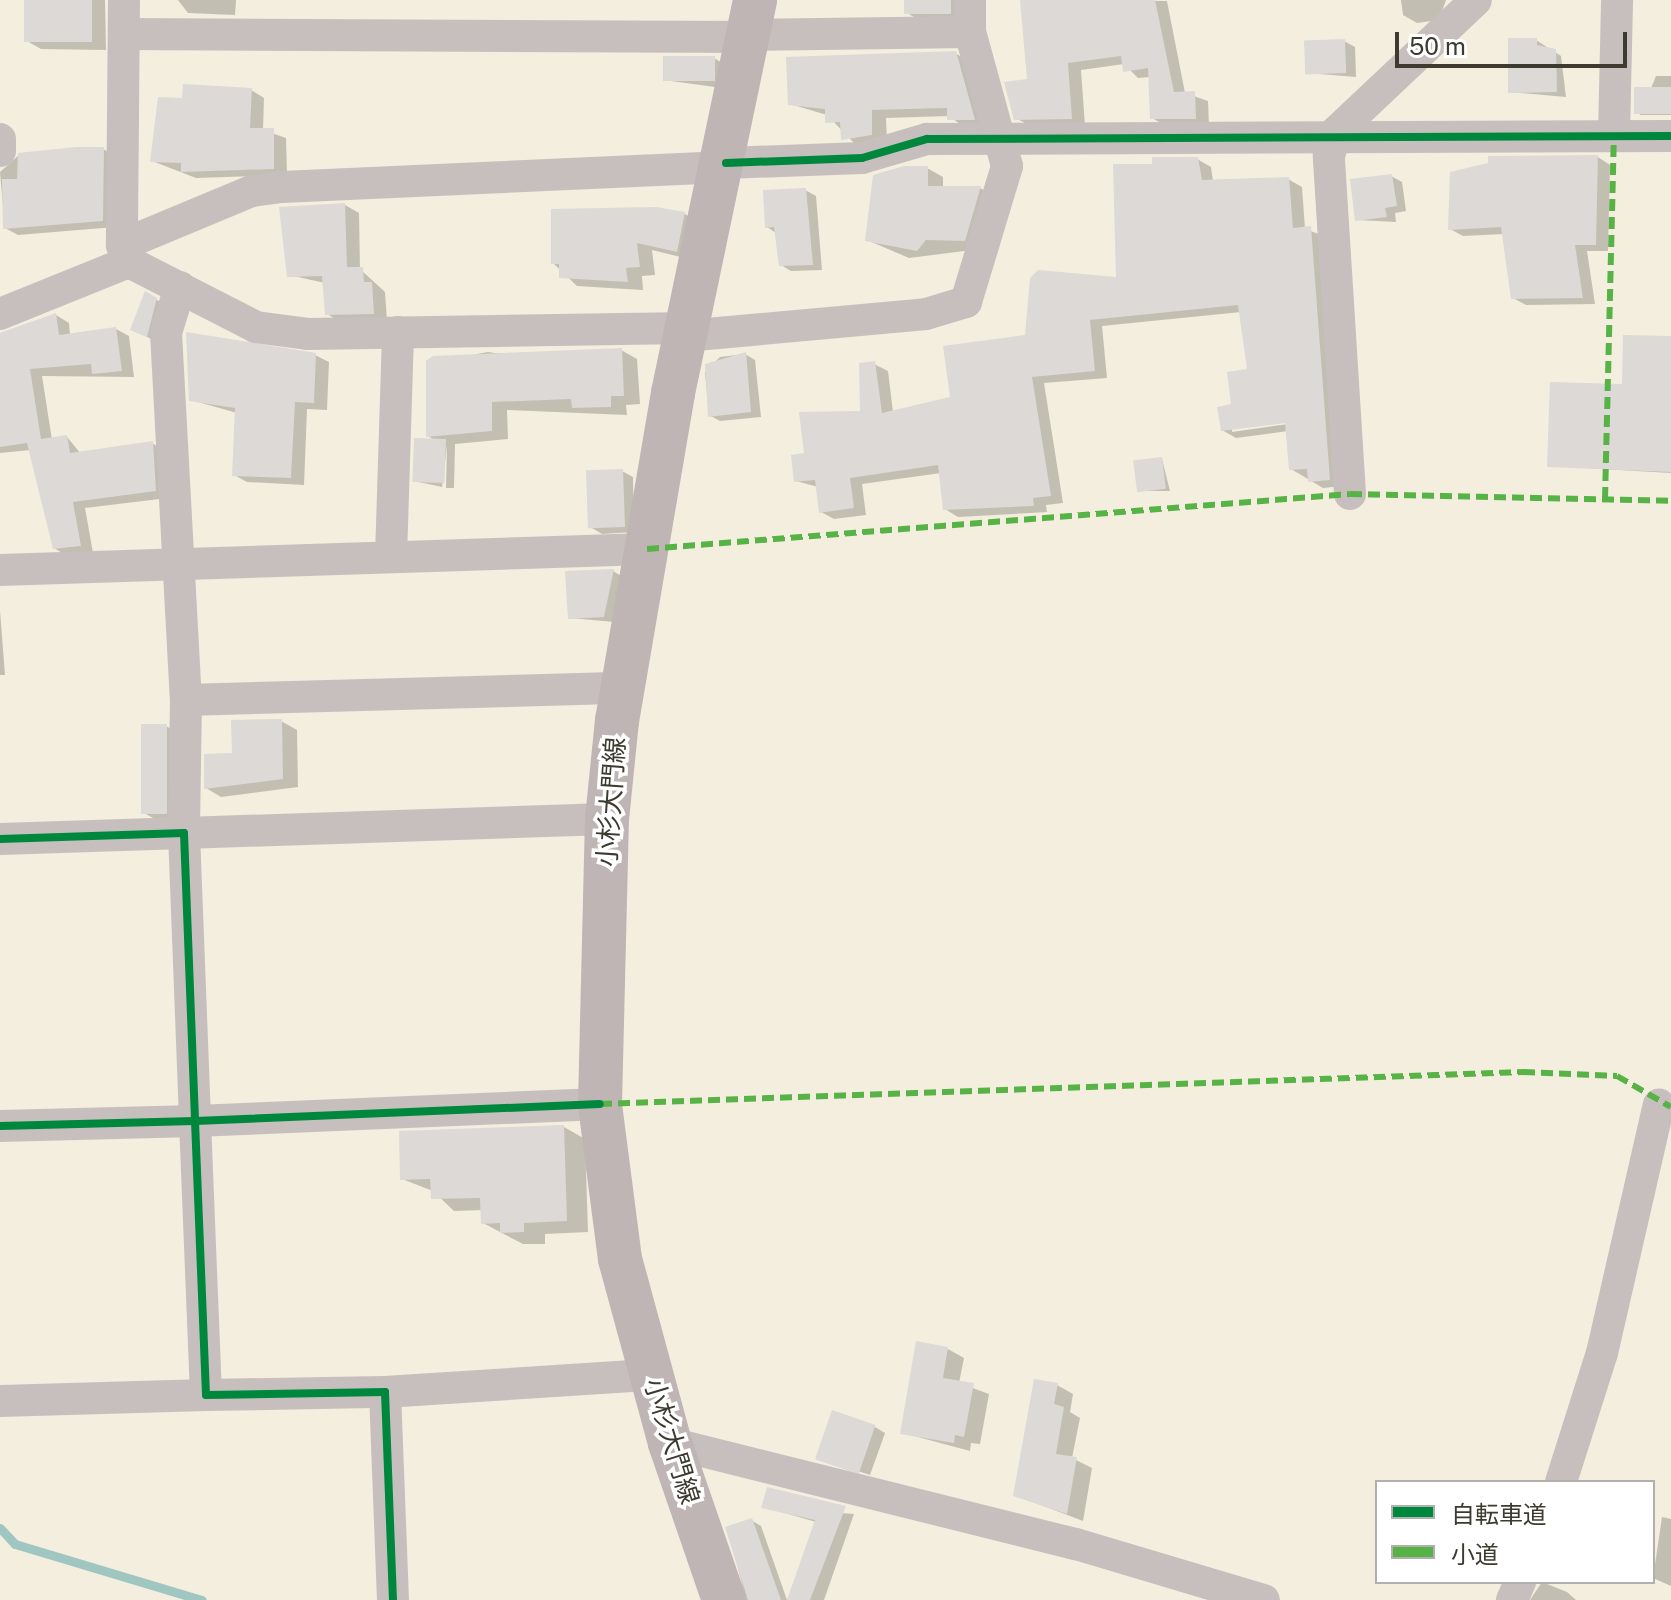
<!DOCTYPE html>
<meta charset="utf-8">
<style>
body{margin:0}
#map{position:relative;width:1671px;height:1600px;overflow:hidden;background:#f3eede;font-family:"Public Sans","Noto Sans JP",sans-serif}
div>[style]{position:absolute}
.shadow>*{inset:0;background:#0003}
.stream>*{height:9px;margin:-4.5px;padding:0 4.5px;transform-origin:4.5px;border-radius:4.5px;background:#a0c6c2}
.building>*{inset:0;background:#dcd9d6;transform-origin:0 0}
.minor>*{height:32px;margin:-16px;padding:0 16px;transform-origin:16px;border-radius:16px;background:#c7bfbe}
.secondary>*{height:44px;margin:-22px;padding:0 22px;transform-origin:22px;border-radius:22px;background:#beb5b4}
.quiet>*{height:6px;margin-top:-3px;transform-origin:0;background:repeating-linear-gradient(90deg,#57b346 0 12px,transparent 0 18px)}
.cycleway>*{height:8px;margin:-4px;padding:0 4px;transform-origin:4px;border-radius:4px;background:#00873e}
span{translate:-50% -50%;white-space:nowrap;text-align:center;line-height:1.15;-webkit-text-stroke:7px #fff;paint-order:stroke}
.street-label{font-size:26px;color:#3d3a2f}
.legend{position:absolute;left:1375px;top:1480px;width:280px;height:104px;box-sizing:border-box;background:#fff;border:2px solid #b1b0ac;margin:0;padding:10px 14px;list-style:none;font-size:24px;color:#3d3a2f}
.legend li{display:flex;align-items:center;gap:16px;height:40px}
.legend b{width:40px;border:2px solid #b1b0ac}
.scale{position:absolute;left:1395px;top:32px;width:232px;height:36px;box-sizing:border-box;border:4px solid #3d3a2f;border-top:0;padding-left:10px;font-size:24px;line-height:28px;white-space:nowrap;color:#3d3a2f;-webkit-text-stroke:6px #fff;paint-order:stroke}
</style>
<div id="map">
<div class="shadow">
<div style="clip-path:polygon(26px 0,105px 0,106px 50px,41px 49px,27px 41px)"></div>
<div style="clip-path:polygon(178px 0,236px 0,235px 15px,188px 13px)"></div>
<div style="clip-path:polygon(906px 0,966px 0,965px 20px,921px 21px,907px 13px)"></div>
<div style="clip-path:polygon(1049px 0,1167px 1px,1185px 93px,1208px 101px,1209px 126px,1166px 126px,1152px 118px,1150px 77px,1138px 78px,1124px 64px,1081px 70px,1085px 126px,1030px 126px,1016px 118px)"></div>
<div style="clip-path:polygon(1401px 0,1446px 0,1439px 20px,1417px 23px,1403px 15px)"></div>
<div style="clip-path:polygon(1536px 40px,1561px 56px,1566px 97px,1510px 92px)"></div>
<div style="clip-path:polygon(1344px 41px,1355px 47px,1356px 77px,1307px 73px)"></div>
<div style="clip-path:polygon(955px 53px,970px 62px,988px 127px,964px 127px,949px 116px,886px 118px,887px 143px,858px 147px,827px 115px,790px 104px)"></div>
<div style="clip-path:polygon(714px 58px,724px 64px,722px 88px,664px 80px)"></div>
<div style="clip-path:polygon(1656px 76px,1671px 76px,1671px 115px,1640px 115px)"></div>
<div style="clip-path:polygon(251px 90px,264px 98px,263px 130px,286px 138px,287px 175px,196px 178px,152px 161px,184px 100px)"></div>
<div style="clip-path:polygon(103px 149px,116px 156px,115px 227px,18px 235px,5px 228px,0 172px,19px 155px)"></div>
<div style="clip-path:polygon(1598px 157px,1610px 165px,1608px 251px,1587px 251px,1595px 304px,1526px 305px,1513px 298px,1504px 234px,1463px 236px,1450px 229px)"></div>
<div style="clip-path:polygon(evenodd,1197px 159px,1211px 167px,1213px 181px,1288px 179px,1302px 187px,1305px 229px,1324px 236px,1342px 486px,1323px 488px,1291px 469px,1288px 431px,1236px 438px,1222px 430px,1249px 371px,1241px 312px,1102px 326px,1107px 378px,1044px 383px,1063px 503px,1046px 505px,1047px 512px,958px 517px,945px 509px,941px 473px,862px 484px,866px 515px,834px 519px,821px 512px,818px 487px,796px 481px,807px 455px,862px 413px,874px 364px,888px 371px,893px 412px,952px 399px,1026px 337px,1118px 279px,1154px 166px,1197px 159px,1295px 419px,1295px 423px,1232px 432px,1232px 428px,1295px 419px)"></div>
<div style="clip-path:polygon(927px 168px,943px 177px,943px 188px,980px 188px,996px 197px,980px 249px,909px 258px,867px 240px)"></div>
<div style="clip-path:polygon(1391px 176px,1402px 182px,1406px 211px,1395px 213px,1396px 222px,1357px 220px)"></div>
<div style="clip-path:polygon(805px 190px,816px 196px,822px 270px,791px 271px,781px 265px,776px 233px,767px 227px)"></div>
<div style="clip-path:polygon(345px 205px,359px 213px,360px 269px,385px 292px,387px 321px,341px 322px,327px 314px,325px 283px,289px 275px)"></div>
<div style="clip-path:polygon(553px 211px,685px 214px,700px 223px,693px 260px,652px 250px,655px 275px,642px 276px,643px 290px,577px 286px,553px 263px)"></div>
<div style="clip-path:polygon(146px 294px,166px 305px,158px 342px,132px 330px)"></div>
<div style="clip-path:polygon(56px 315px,69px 323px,70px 335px,116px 329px,129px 336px,134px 377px,42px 376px,52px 440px,67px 437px,81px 454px,152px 443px,165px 451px,168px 498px,85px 508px,93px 553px,67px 556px,54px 548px,31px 450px,0 453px,0 334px)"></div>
<div style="clip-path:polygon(1671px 338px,1671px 473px,1549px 466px)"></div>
<div style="clip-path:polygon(621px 350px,637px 359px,640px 404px,626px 405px,627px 415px,507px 410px,508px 439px,455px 444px,454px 488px,446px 488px,447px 445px,442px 487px,414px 481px,436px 441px,428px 436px,428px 363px,488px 352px,522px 357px)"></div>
<div style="clip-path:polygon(745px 354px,755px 360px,761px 417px,720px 421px,709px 415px,705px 372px,720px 357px)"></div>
<div style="clip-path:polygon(315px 355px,329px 362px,327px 410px,307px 409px,304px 485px,247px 482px,234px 475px,237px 413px,191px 400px)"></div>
<div style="clip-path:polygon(1162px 459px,1170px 491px,1139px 491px)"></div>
<div style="clip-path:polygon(622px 471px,633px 477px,634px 532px,602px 534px,592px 528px)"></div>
<div style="clip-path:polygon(613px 571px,623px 577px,614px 622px,570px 618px)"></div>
<div style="clip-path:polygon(0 611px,5px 675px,0 675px)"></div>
<div style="clip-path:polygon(281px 721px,297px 730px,298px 787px,221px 797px,206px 788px,234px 755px)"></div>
<div style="clip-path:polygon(166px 726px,176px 732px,175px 818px,155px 819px,144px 813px)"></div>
<div style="clip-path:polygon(564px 1127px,585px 1139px,588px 1232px,545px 1234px,545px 1244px,523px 1244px,483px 1223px,483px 1210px,454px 1211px,433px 1191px,402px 1179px)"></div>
<div style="clip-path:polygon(948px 1349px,964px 1358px,959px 1383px,989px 1394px,980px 1444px,971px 1443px,970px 1451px,903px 1433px)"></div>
<div style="clip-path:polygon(1057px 1385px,1073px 1394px,1070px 1412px,1080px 1418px,1072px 1458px,1092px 1468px,1083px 1521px,1015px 1495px)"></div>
<div style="clip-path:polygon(875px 1427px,885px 1433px,870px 1475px,817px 1458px)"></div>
<div style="clip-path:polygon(764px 1507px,854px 1514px,824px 1600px,789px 1600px,816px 1522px)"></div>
<div style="clip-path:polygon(1662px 1517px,1671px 1519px,1671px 1586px,1653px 1578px)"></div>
<div style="clip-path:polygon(751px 1520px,761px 1526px,787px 1600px,746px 1600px,728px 1528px)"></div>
<div style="clip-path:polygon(1542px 1582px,1567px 1592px,1576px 1600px,1530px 1600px)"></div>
</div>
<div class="stream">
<div style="left:0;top:1528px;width:22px;rotate:47deg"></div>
<div style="left:15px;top:1544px;width:195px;rotate:16.7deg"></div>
</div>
<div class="building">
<div style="left:24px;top:0;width:68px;height:42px"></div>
<div style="left:904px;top:0;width:47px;height:14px"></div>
<div style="clip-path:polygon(1020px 0,1155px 0,1174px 92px,1195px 91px,1196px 119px,1150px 119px,1148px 68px,1123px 72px,1121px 56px,1068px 63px,1072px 119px,1014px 120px,1004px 82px,1027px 79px)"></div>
<div style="clip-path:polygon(1508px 38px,1537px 38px,1537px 45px,1556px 49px,1557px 92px,1508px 93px)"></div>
<div style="left:1345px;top:39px;width:34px;height:41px;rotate:88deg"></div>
<div style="clip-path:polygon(956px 51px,975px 120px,947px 120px,947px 108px,872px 110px,872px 135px,841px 140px,840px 122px,825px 123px,825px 109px,788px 105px,786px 57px)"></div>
<div style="left:663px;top:56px;width:52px;height:25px"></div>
<div style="clip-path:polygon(183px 84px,252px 88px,250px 128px,274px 128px,274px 169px,181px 172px,181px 163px,150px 162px,158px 97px,182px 98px)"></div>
<div style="left:1634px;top:87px;width:37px;height:27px"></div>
<div style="clip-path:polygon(76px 147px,104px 147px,103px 221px,3px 229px,2px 179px,17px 179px,18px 153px)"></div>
<div style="clip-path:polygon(1598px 155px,1596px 245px,1575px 245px,1583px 298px,1511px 299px,1501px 227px,1448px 230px,1450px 172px,1488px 163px,1488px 156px)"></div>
<div style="clip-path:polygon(1152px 157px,1198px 157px,1202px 180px,1289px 177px,1293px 228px,1311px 226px,1330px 480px,1308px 482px,1307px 469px,1289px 470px,1285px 423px,1221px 431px,1217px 407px,1231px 404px,1227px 372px,1247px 369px,1238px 305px,1090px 320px,1095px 371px,1032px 377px,1051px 496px,1033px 498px,1034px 506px,943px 510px,938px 465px,850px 478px,854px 508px,819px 513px,815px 480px,794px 482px,791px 455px,804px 453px,799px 412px,860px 411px,859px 363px,875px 361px,882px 413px,950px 397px,943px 346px,1025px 335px,1030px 278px,1038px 270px,1116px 277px,1113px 164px,1152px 164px)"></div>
<div style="clip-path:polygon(904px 166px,928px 166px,928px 186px,981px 186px,965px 241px,926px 240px,917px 251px,865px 241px,873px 175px)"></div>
<div style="clip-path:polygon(1392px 174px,1397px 206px,1385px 208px,1387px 217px,1355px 221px,1350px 179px)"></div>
<div style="clip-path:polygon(806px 188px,813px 265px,779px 266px,774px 227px,765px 228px,763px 190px)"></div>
<div style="clip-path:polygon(345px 203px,347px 267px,363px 267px,364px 282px,372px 282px,374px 314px,325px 315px,322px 276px,287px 277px,279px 207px)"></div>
<div style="clip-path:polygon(656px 207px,685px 212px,677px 252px,637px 243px,640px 267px,626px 268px,628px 282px,559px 278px,559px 264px,551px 264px,551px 209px)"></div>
<div style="clip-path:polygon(145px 291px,157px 298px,147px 337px,130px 330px)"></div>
<div style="clip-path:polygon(56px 313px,59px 335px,116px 327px,122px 371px,92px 374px,91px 364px,30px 369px,41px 439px,67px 435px,70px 453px,153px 441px,156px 491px,73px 502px,81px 546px,53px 549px,27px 443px,0 447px,0 333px)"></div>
<div style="clip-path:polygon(186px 332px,316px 353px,314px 403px,295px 402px,291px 478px,232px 476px,235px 408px,189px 401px)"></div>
<div style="clip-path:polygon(1623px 335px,1671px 336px,1671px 472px,1547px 467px,1550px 382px,1622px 384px)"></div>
<div style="clip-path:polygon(622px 348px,624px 396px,611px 396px,611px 407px,572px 408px,571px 399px,492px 402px,492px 431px,426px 437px,426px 361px,433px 356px)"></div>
<div style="clip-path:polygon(746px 352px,751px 412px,708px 417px,705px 364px)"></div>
<div style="left:414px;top:438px;width:32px;height:44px;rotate:2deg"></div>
<div style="left:1162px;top:457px;width:32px;height:29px;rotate:83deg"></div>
<div style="left:623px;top:469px;width:58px;height:37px;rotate:88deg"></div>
<div style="clip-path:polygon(614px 569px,604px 617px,568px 619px,565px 571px)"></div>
<div style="clip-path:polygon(282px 719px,283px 779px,204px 789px,204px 754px,232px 753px,231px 720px)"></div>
<div style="left:141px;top:724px;width:26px;height:90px"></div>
<div style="clip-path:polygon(564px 1125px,567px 1221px,524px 1223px,524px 1232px,500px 1233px,500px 1223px,481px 1224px,480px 1198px,431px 1199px,430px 1179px,400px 1180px,399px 1131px)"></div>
<div style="clip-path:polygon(916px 1341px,948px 1347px,943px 1378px,974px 1383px,964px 1437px,955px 1435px,954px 1443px,900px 1434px)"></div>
<div style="clip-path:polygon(1034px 1379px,1058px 1383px,1054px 1404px,1064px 1407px,1056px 1454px,1077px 1457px,1067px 1514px,1013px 1496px)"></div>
<div style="left:832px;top:1410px;width:46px;height:52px;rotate:19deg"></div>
<div style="clip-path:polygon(767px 1487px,846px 1506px,810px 1600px,787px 1600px,815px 1520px,761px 1508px)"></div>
<div style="clip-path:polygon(752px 1518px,781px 1600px,748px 1600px,725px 1527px)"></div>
</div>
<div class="minor">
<div style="left:124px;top:0;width:245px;rotate:90.5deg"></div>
<div style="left:122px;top:245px;width:18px;rotate:68deg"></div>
<div style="left:129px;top:262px;width:143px;rotate:27.1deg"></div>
<div style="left:256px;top:327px;width:52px;rotate:7.7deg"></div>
<div style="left:308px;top:334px;width:379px;rotate:-0.9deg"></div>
<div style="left:124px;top:34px;width:625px;rotate:0.28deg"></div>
<div style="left:749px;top:35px;width:221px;rotate:-0.8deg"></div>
<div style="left:1614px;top:135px;width:135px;rotate:-88.7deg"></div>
<div style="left:0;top:139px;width:12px;rotate:90deg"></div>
<div style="left:726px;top:163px;width:136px;rotate:-2.1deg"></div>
<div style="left:862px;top:158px;width:68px;rotate:-16.3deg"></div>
<div style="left:927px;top:139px;width:744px;rotate:-0.23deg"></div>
<div style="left:122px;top:245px;width:141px;rotate:-22.6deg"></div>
<div style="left:252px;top:191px;width:30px;rotate:-8deg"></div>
<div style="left:282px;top:187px;width:443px;rotate:-2.6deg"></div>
<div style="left:180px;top:287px;width:48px;rotate:106.9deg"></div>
<div style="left:166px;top:333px;width:368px;rotate:86.9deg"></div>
<div style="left:186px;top:700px;width:436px;rotate:-1.6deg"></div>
<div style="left:0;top:314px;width:139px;rotate:-22deg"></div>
<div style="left:685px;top:336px;width:242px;rotate:-5.2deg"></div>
<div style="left:926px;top:314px;width:42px;rotate:-16.7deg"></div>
<div style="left:966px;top:302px;width:142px;rotate:-73.2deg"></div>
<div style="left:1007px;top:166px;width:139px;rotate:-105.4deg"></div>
<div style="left:970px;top:32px;width:32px;rotate:-90deg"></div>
<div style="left:1350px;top:494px;width:339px;rotate:-93.6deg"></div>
<div style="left:1329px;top:156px;width:25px;rotate:-74deg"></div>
<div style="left:1336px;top:132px;width:192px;rotate:-43.3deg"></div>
<div style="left:391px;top:557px;width:225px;rotate:-88.2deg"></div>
<div style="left:0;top:570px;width:647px;rotate:-1.86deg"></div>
<div style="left:186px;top:700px;width:133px;rotate:90.9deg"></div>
<div style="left:184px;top:833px;width:423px;rotate:-1.9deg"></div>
<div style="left:0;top:839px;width:184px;rotate:-1.9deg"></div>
<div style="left:184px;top:833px;width:288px;rotate:87.8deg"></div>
<div style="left:195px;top:1121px;width:405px;rotate:-2.4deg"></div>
<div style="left:0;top:1126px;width:195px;rotate:-1.5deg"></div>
<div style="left:195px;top:1121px;width:274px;rotate:87.7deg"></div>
<div style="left:206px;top:1395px;width:179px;rotate:-1deg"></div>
<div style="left:385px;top:1392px;width:208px;rotate:87.8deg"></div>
<div style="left:385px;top:1392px;width:267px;rotate:-3.7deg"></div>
<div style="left:0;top:1401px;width:206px;rotate:-1.7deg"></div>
<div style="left:670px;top:1443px;width:418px;rotate:14deg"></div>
<div style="left:1076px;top:1544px;width:196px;rotate:16.6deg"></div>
<div style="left:1561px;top:1482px;width:135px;rotate:-72.4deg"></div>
<div style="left:1602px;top:1353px;width:255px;rotate:-77.1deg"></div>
<div style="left:1512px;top:1600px;width:20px;rotate:-66deg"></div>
</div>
<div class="secondary">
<div style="left:724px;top:1600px;width:166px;rotate:-109deg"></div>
<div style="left:670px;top:1443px;width:191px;rotate:-105.2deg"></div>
<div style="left:620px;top:1259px;width:156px;rotate:-97.4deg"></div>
<div style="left:600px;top:1104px;width:285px;rotate:-88.6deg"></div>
<div style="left:607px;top:819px;width:99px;rotate:-84.2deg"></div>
<div style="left:617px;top:721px;width:333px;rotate:-80.3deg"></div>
<div style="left:673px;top:393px;width:401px;rotate:-78.2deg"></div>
</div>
<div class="quiet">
<div style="left:1605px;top:499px;width:364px;rotate:-88.6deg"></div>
<div style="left:647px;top:549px;width:705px;rotate:-4.47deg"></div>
<div style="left:1350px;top:494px;width:321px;rotate:1.2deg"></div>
<div style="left:600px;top:1104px;width:924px;rotate:-1.99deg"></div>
<div style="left:1523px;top:1072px;width:94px;rotate:2.4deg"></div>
<div style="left:1617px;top:1076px;width:62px;rotate:29.9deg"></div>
</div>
<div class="cycleway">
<div style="left:726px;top:163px;width:136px;rotate:-2.1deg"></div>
<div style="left:862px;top:158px;width:68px;rotate:-16.3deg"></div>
<div style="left:927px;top:139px;width:744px;rotate:-0.23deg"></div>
<div style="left:0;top:839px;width:184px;rotate:-1.9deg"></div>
<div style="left:184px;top:833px;width:288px;rotate:87.8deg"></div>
<div style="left:195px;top:1121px;width:405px;rotate:-2.4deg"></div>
<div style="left:0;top:1126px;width:195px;rotate:-1.5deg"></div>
<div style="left:195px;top:1121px;width:274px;rotate:87.7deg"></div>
<div style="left:206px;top:1395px;width:179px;rotate:-1deg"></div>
<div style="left:385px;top:1392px;width:208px;rotate:87.8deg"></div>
</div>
<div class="street-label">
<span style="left:611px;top:802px;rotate:-86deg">小杉大門線</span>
<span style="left:672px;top:1441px;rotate:73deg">小杉大門線</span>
</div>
<ul class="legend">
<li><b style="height:10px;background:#00873e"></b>自転車道</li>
<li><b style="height:10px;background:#57b346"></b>小道</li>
</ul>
<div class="scale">50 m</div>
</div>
